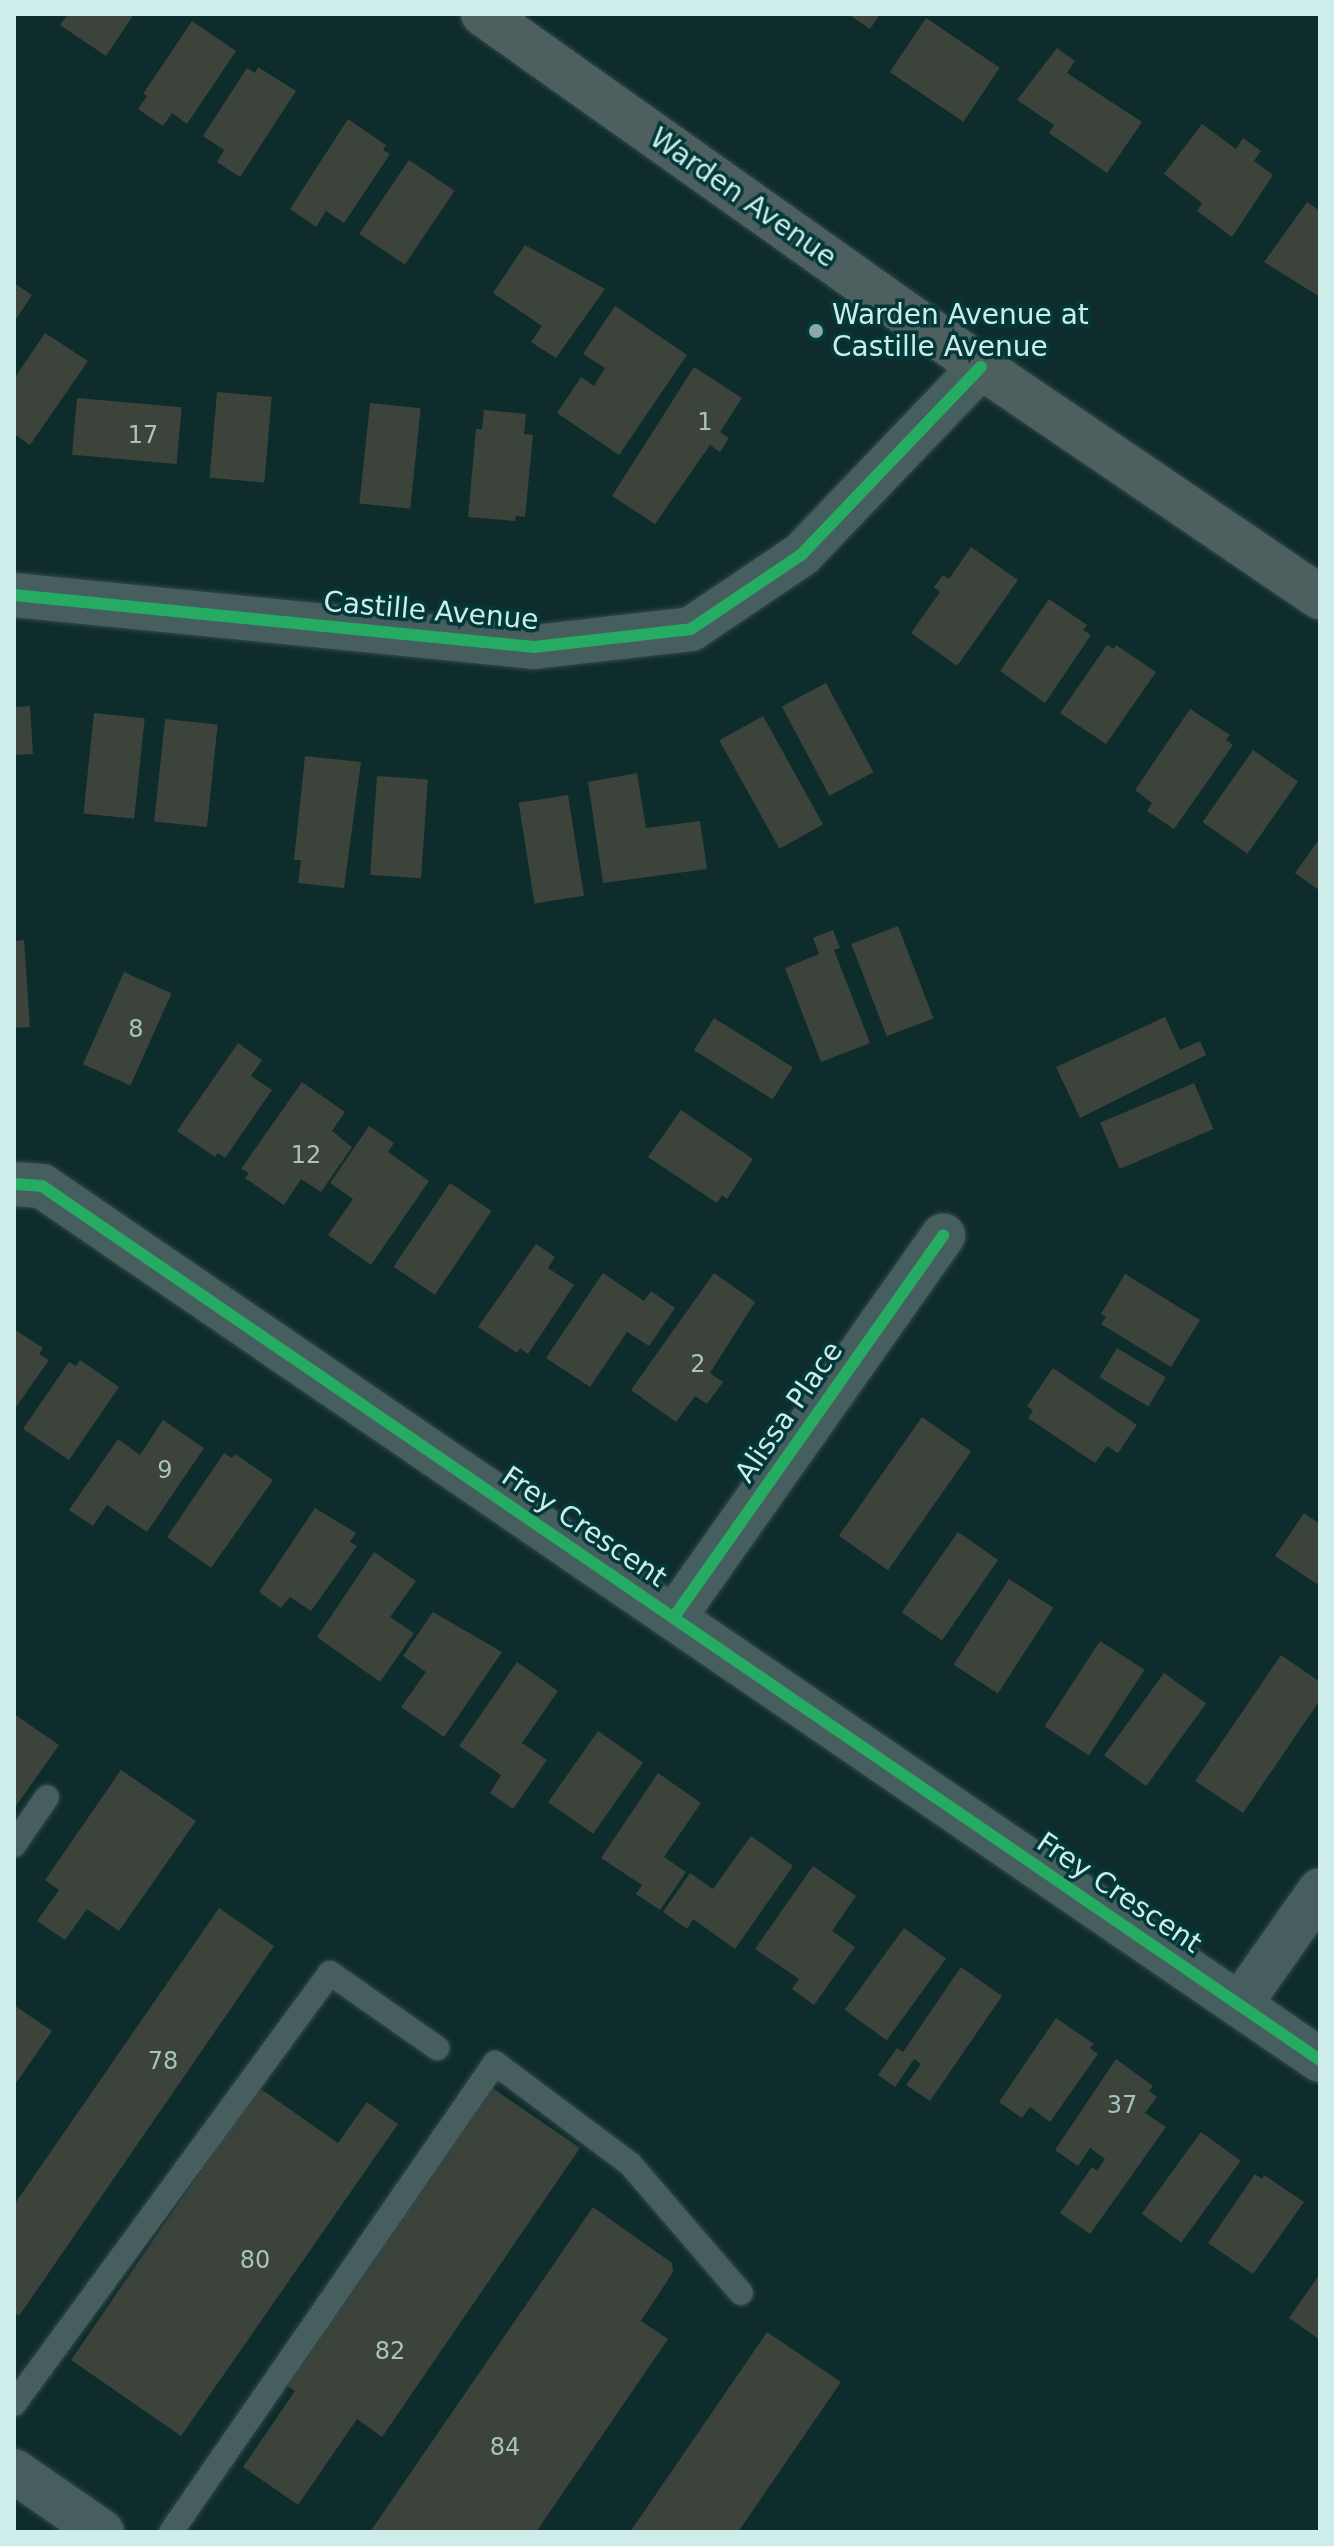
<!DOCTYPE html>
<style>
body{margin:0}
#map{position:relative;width:1334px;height:2546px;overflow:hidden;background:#0f2c2c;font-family:"DejaVu Sans",sans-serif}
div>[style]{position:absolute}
.building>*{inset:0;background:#3b433b;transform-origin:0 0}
.roads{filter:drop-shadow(0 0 2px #334848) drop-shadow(0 0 2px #334848)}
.service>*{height:24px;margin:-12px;padding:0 12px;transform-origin:12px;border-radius:12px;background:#465e5d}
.minor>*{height:44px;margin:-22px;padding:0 22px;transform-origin:22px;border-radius:22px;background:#465e5d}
.tertiary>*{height:44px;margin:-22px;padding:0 22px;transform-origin:22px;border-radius:22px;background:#465e5d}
.secondary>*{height:44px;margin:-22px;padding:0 22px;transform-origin:22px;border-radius:22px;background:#4e5f5f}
.cycleway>*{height:12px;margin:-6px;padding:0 6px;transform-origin:6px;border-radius:6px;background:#26ab63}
.dots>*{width:22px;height:22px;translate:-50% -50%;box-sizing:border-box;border:4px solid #023938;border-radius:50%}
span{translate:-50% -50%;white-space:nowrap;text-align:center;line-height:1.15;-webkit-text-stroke:7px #023938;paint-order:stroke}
.number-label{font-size:24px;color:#a8c2be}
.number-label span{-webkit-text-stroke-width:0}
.street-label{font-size:28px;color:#cdecea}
.poi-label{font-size:28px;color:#cdecea}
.left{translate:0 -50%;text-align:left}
.frame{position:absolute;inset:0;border:16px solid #cdecea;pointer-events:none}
</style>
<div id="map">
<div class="building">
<div style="clip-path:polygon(68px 14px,134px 14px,106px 56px,60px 25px)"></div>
<div style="clip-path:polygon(848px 14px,880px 14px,870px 29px)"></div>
<div style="left:926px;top:18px;width:89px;height:65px;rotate:34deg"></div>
<div style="clip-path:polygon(192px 21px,236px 51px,187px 124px,172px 113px,163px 126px,138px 109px,147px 96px,143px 94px)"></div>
<div style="clip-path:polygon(1057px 48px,1075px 61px,1067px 73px,1142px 122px,1107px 173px,1049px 133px,1054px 125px,1017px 100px)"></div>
<div style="clip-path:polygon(258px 67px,296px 91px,240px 177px,217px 162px,224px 150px,203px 136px,247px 68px,255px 73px)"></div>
<div style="clip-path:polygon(348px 119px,386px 145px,383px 150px,390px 154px,344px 223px,326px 211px,316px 227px,290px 209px)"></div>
<div style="clip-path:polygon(1202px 124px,1236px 149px,1243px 138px,1261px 151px,1254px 161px,1273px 175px,1232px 237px,1197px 211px,1202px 203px,1164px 174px)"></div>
<div style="left:409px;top:160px;width:55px;height:89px;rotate:34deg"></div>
<div style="clip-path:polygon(1307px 202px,1320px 211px,1320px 297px,1264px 262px)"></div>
<div style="clip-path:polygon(525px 245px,605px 289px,556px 358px,531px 342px,542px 326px,493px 293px)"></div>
<div style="clip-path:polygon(14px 283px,32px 295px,14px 322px)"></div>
<div style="clip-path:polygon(615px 306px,687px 355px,619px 455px,557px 413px,581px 377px,594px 386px,605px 368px,583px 354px)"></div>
<div style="clip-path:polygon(45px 333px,88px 361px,30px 445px,14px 434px,14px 379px)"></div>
<div style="clip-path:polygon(694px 367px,742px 398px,720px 432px,729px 438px,720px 452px,710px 445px,655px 524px,612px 496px)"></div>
<div style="left:217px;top:392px;width:55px;height:86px;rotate:5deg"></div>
<div style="left:77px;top:398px;width:105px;height:57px;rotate:5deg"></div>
<div style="left:370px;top:403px;width:51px;height:101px;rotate:6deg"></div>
<div style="clip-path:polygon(484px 410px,526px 414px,524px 434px,533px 435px,525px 517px,516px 516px,515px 521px,468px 517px,476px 429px,482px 429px)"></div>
<div style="clip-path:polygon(971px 547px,1018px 580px,957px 666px,911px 633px,940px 592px,934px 587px,943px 575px,949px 579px)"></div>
<div style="clip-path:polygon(1049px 599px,1087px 625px,1083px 630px,1091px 635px,1045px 703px,1000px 671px)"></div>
<div style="clip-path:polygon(1107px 645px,1114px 649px,1116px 645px,1156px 672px,1106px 744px,1060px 713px)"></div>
<div style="left:826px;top:683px;width:101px;height:50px;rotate:62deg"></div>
<div style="clip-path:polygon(30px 706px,33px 754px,14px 755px,14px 707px)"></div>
<div style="clip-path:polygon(1190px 709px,1230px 735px,1226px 740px,1233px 745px,1174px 829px,1147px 811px,1152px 803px,1135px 790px)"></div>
<div style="left:94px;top:713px;width:51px;height:101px;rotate:6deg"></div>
<div style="left:763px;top:716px;width:124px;height:50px;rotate:61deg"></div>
<div style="left:165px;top:719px;width:53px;height:103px;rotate:6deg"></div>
<div style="left:1253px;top:750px;width:55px;height:88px;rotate:35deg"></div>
<div style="clip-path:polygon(305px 756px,361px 762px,344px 888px,298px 883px,301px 860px,294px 860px)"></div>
<div style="clip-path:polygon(637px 773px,646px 828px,700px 821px,707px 869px,603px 883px,588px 782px)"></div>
<div style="left:377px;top:776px;width:51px;height:99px;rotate:4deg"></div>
<div style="left:568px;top:795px;width:102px;height:50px;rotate:81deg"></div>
<div style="clip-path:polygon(1320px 838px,1320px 891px,1295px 873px)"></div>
<div style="left:898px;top:926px;width:99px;height:50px;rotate:69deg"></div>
<div style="clip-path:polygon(833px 930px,840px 948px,834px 950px,870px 1043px,821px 1062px,785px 968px,819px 954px,813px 938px)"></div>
<div style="clip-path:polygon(24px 940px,30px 1027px,14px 1028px,14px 941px)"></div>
<div style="left:124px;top:972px;width:52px;height:101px;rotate:24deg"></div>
<div style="clip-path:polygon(1165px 1017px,1180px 1050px,1200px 1041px,1206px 1055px,1080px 1118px,1056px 1067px)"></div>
<div style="left:714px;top:1018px;width:93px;height:38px;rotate:32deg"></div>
<div style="clip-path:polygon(238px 1043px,262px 1060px,251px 1076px,272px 1090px,225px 1158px,218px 1153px,215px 1157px,177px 1131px)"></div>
<div style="clip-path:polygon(302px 1082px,345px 1112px,332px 1131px,352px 1147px,321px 1192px,301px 1179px,284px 1205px,245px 1178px,249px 1173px,241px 1169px)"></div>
<div style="left:1194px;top:1083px;width:50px;height:102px;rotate:67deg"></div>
<div style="clip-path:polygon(681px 1110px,753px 1159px,727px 1199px,722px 1195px,717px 1203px,648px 1157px)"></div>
<div style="clip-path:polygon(369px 1126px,394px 1143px,388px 1152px,429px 1181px,371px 1265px,328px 1235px,353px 1199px,330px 1183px)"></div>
<div style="left:450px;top:1183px;width:50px;height:101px;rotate:34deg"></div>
<div style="clip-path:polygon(536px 1244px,555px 1257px,548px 1268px,574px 1285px,528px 1354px,520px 1348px,517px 1353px,478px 1327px)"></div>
<div style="clip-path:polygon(603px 1273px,644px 1301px,651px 1291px,675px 1308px,649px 1346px,627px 1332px,590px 1387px,546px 1358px)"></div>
<div style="clip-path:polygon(714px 1273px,755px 1302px,710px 1373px,723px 1382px,707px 1404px,695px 1396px,676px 1422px,631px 1390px)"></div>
<div style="clip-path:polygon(1125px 1274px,1200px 1320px,1171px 1367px,1101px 1324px,1106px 1317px,1101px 1314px)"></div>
<div style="clip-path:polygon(14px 1329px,43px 1348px,39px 1354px,49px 1360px,14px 1410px)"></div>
<div style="left:1117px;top:1348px;width:57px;height:34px;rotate:31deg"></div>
<div style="clip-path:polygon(80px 1360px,119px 1387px,69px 1460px,23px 1429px,69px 1362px,76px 1366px)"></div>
<div style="clip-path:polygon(1053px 1368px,1137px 1425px,1118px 1453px,1107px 1446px,1095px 1463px,1028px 1418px,1033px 1411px,1027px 1406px)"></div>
<div style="left:922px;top:1417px;width:60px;height:145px;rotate:35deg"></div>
<div style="clip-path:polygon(163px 1420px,204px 1448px,147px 1532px,107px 1505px,93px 1526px,69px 1510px,118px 1439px,140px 1455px)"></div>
<div style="clip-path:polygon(224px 1453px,232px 1458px,235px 1454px,273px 1480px,211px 1568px,167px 1537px)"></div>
<div style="clip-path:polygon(315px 1508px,356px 1533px,350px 1542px,357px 1546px,311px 1611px,290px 1597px,281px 1608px,259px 1592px)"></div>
<div style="clip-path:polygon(1304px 1513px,1320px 1524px,1320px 1586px,1275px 1556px)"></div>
<div style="left:958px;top:1532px;width:49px;height:98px;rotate:35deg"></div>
<div style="clip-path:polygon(374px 1552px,416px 1581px,390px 1617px,414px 1633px,380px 1682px,317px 1637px)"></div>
<div style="left:1009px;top:1579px;width:53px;height:102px;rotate:33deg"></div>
<div style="clip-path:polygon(433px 1612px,502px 1652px,444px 1737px,401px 1707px,426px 1672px,403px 1656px)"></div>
<div style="left:1100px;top:1641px;width:53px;height:102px;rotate:33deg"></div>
<div style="clip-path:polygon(1281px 1655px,1320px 1682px,1320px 1700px,1243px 1813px,1195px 1781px)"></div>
<div style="clip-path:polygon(517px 1662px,558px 1691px,522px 1743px,547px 1760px,513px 1809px,490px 1793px,501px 1775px,459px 1746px)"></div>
<div style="left:1164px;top:1673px;width:52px;height:102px;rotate:36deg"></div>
<div style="clip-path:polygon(14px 1714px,59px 1745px,14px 1809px)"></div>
<div style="left:598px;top:1731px;width:55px;height:87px;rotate:35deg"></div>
<div style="clip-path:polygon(121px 1770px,196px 1821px,119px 1931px,87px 1909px,65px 1940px,37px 1921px,59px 1890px,45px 1880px)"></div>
<div style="clip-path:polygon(658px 1773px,701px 1803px,664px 1857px,686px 1872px,660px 1910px,636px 1894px,642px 1885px,601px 1858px)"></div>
<div style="clip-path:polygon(751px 1836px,793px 1866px,735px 1949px,693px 1919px,687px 1929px,663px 1912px,690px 1873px,713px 1889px)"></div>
<div style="clip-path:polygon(813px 1866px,856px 1896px,832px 1931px,855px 1947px,814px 2005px,792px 1989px,799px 1979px,755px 1949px)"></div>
<div style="clip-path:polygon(219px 1908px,274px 1946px,19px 2316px,14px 2313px,14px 2205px)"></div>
<div style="left:904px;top:1928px;width:52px;height:101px;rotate:36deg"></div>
<div style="clip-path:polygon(961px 1967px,1002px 1996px,930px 2101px,906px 2085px,921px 2064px,914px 2059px,895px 2087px,878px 2075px,897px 2048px,903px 2052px)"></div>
<div style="clip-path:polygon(14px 2005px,52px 2031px,14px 2086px)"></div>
<div style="clip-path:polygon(1056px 2018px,1094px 2044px,1090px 2048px,1098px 2054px,1050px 2122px,1030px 2107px,1022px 2118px,999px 2102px)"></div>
<div style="clip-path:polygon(1116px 2059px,1153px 2086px,1149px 2091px,1157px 2097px,1145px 2113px,1166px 2127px,1090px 2234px,1060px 2213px,1092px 2167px,1097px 2171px,1105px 2159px,1090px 2148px,1078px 2166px,1055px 2150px)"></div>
<div style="clip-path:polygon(258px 2087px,338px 2143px,367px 2102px,398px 2124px,181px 2436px,71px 2360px)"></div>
<div style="clip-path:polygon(491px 2087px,580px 2148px,382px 2437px,357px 2419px,298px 2505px,243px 2467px,295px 2391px,285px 2384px)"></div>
<div style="left:1201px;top:2132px;width:49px;height:101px;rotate:36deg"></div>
<div style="clip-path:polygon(1255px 2174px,1262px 2179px,1264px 2175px,1304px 2202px,1253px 2274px,1208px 2243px)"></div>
<div style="clip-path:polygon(593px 2207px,672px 2263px,673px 2272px,641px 2321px,668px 2339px,536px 2532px,370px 2532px)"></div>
<div style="clip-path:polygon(1320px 2274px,1320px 2340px,1289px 2318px)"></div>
<div style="clip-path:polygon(767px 2332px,841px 2382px,738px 2532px,630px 2532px)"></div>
</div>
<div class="roads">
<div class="service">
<div style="left:14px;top:1845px;width:58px;rotate:-55.5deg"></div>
<div style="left:14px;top:2404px;width:534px;rotate:-53.75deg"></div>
<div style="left:330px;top:1973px;width:131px;rotate:35deg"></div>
<div style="left:171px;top:2532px;width:570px;rotate:-55.36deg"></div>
<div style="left:495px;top:2063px;width:169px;rotate:36.8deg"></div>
<div style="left:630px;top:2164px;width:170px;rotate:49.3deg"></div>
</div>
<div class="minor">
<div style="left:14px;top:595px;width:523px;rotate:5.71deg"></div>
<div style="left:534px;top:647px;width:158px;rotate:-6.5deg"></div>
<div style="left:691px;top:629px;width:134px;rotate:-34deg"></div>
<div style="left:802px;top:554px;width:259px;rotate:-46.3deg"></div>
<div style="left:14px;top:1184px;width:28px;rotate:4deg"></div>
<div style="left:42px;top:1186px;width:1548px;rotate:34.37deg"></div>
<div style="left:674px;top:1617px;width:467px;rotate:-54.8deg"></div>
<div style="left:1240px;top:2004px;width:139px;rotate:-54.9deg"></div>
</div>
<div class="tertiary">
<div style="left:14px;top:2471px;width:107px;rotate:34.7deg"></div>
</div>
<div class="secondary">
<div style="left:483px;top:14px;width:610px;rotate:35.33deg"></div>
<div style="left:981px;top:367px;width:410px;rotate:34.2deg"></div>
</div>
</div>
<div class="cycleway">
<div style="left:14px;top:595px;width:523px;rotate:5.71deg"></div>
<div style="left:534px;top:647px;width:158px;rotate:-6.5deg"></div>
<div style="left:691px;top:629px;width:134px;rotate:-34deg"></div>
<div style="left:802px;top:554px;width:259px;rotate:-46.3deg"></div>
<div style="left:14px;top:1184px;width:28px;rotate:4deg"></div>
<div style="left:42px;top:1186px;width:1548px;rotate:34.37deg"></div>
<div style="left:674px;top:1617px;width:467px;rotate:-54.8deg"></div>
</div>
<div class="dots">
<div style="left:816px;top:331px;background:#8aa9a8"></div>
</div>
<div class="number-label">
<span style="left:705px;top:423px">1</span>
<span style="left:143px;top:436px">17</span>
<span style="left:136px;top:1030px">8</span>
<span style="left:306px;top:1156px">12</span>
<span style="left:698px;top:1365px">2</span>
<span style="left:165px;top:1471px">9</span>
<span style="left:163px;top:2062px">78</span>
<span style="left:1122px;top:2106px">37</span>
<span style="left:255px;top:2261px">80</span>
<span style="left:390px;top:2352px">82</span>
<span style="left:505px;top:2448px">84</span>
</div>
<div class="street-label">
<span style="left:743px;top:198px;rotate:35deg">Warden Avenue</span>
<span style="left:431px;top:611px;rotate:5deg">Castille Avenue</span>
<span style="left:789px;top:1412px;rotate:-55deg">Alissa Place</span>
<span style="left:584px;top:1527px;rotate:34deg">Frey Crescent</span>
<span style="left:1119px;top:1893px;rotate:34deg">Frey Crescent</span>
</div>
<div class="poi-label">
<span class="left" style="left:832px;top:331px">Warden Avenue at<br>Castille Avenue</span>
</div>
<div class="frame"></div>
</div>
